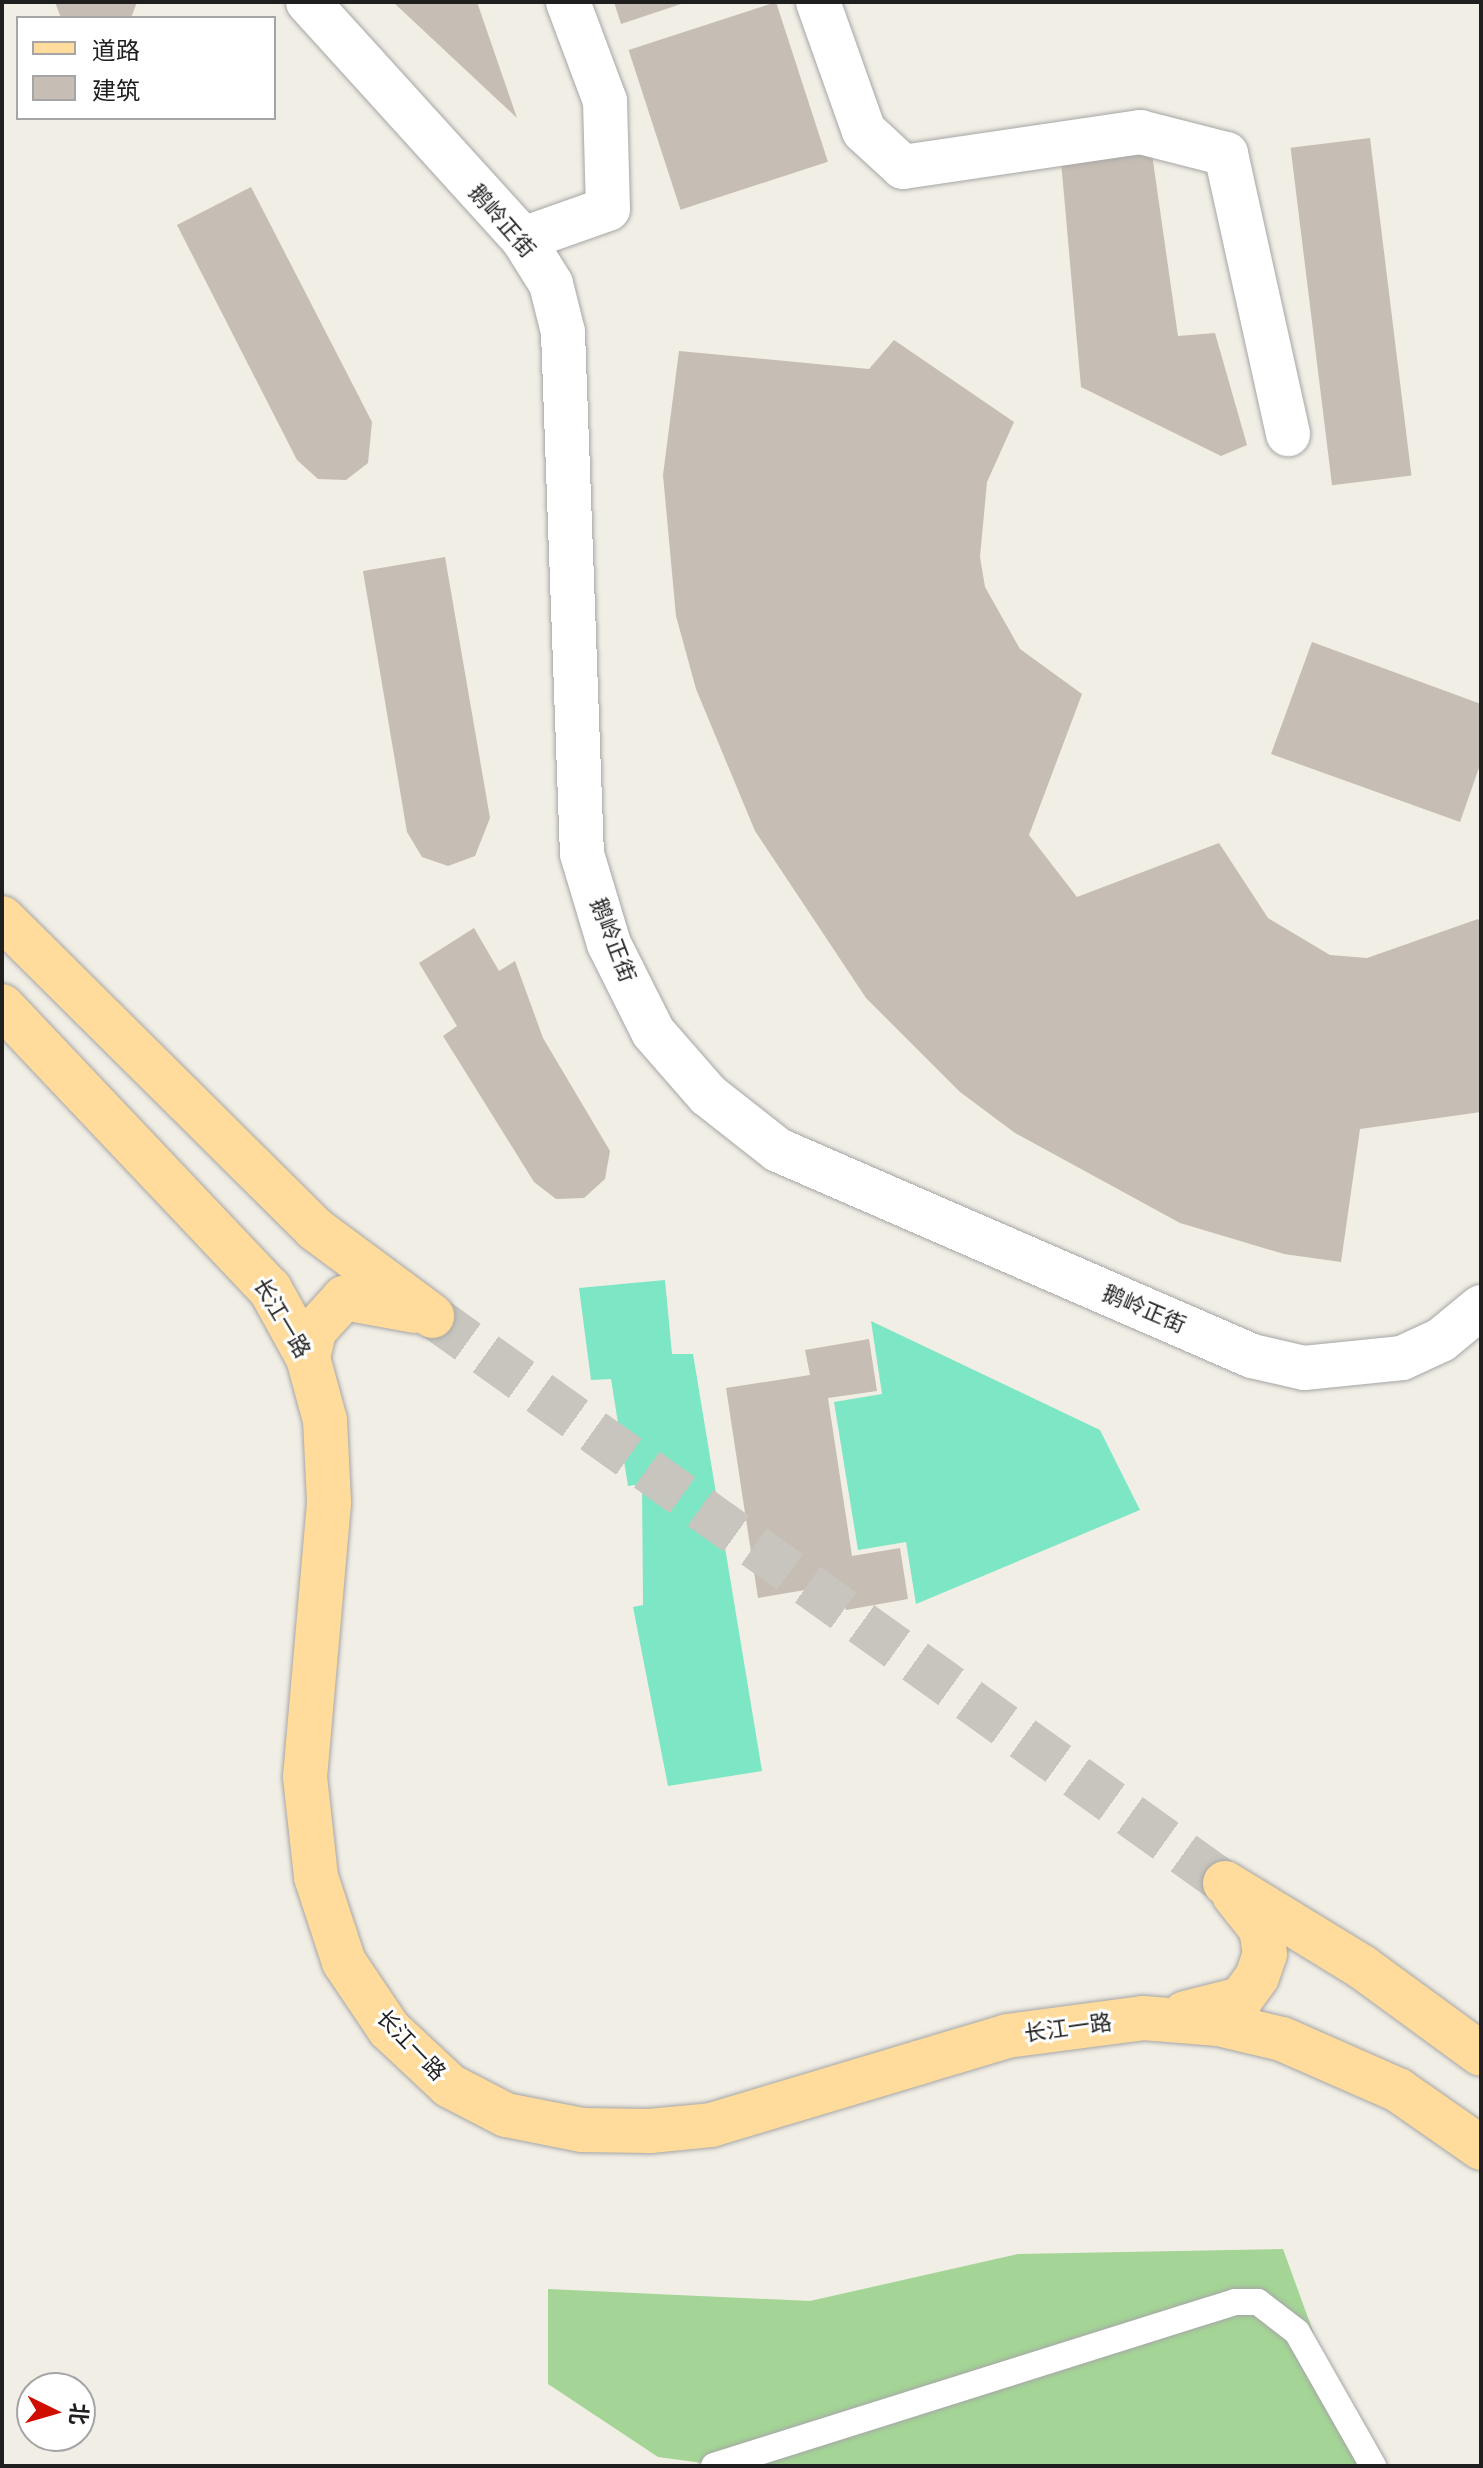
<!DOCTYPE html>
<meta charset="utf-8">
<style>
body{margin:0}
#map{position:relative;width:1483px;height:2468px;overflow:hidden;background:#f1eee5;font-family:"DejaVu Sans","Noto Sans SC",sans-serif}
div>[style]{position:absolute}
.forest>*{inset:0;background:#a4d496}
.pitch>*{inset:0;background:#7de6c4}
.building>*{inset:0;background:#c6bdb4;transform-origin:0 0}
.primary-tunnel>*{height:44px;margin-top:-22px;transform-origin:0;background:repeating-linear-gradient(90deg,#c7c5bd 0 44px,transparent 0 66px)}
.roads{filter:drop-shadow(0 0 2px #a6a6a6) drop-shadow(0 0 2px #a6a6a6)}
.service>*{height:26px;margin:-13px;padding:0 13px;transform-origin:13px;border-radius:13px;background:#fff}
.minor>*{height:44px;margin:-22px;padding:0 22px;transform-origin:22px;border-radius:22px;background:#fff}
.tertiary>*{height:44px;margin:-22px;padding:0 22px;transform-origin:22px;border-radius:22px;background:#fff}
.primary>*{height:44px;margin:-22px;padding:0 22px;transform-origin:22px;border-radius:22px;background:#ffdb9c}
span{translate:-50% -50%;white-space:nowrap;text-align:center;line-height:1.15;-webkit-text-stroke:6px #fff;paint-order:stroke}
.street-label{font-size:22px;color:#1f1f1f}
.frame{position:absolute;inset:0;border:4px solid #1f1f1f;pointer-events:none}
.legend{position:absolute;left:16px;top:16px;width:260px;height:104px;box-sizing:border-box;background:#fff;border:2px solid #a5a5a5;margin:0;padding:10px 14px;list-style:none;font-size:24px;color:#1f1f1f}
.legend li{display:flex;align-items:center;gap:16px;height:40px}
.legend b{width:40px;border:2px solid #a5a5a5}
.north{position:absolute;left:16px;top:2372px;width:80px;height:80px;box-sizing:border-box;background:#fff;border:2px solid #a5a5a5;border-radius:50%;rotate:95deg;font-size:22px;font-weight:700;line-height:32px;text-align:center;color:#1f1f1f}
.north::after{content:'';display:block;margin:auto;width:28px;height:36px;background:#cf0e00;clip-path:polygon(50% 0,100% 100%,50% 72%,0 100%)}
</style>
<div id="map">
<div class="forest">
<div style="clip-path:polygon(1283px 2249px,1362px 2466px,725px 2466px,658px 2457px,548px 2384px,548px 2289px,810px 2301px,1018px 2254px)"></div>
</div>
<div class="pitch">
<div style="clip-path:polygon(665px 1280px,672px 1354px,693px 1354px,762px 1771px,668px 1786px,633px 1607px,643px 1605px,642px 1484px,628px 1486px,611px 1379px,591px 1380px,579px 1288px)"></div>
<div style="clip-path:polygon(871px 1321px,1100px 1430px,1140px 1510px,916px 1604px,906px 1542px,858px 1550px,834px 1402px,882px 1394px)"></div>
</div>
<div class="building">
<div style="clip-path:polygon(55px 2px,137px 2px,131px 18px,61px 18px)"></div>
<div style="clip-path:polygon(393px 2px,477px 2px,517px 118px)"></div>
<div style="clip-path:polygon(614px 2px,684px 2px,684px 3px,621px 24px)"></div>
<div style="left:776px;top:2px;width:168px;height:155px;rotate:72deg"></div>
<div style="left:1370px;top:138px;width:340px;height:80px;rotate:83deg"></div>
<div style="clip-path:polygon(1152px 154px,1178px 336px,1215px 333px,1247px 445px,1221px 456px,1081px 387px,1061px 161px)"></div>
<div style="clip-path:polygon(251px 187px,372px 422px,368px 463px,346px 480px,318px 479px,297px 460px,177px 225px)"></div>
<div style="clip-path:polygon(894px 340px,1014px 422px,987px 482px,980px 557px,985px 587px,1020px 649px,1082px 694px,1029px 835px,1077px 897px,1219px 843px,1268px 918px,1330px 955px,1367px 958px,1478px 919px,1481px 924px,1481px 1112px,1360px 1129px,1341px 1262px,1284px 1254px,1180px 1223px,1015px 1133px,960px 1092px,866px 998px,755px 831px,696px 689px,676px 616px,663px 475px,679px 351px,869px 369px)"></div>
<div style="clip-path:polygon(445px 557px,490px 818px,475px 856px,448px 866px,422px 857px,407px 832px,363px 571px)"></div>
<div style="clip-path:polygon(1312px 642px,1481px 704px,1481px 762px,1460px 822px,1271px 754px)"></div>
<div style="clip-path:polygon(474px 928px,499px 971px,515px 961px,543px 1038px,610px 1151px,605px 1179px,584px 1198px,556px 1199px,534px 1182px,443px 1036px,457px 1026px,419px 963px)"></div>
<div style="clip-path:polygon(869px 1339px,877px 1391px,828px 1398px,852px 1556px,900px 1548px,908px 1599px,846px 1610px,841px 1584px,758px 1598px,726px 1388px,810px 1375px,805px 1350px)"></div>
</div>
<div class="primary-tunnel">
<div style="left:432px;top:1316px;width:975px;rotate:35.57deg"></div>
</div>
<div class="roads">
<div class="service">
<div style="left:714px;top:2466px;width:546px;rotate:-17.47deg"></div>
<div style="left:1235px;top:2302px;width:23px"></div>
<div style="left:1258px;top:2302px;width:49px;rotate:37.6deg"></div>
<div style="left:1297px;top:2332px;width:154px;rotate:60.4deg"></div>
</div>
<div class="minor">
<div style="left:818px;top:2px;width:137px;rotate:70.4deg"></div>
<div style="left:864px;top:131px;width:53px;rotate:42.7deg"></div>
<div style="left:903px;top:167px;width:240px;rotate:-8.4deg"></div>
<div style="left:1140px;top:132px;width:89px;rotate:14.3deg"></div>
<div style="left:1226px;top:154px;width:287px;rotate:77.5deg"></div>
<div style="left:523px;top:239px;width:90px;rotate:-19.4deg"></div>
<div style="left:608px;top:209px;width:108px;rotate:-91.6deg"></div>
<div style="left:605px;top:101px;width:106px;rotate:-110.5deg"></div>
</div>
<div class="tertiary">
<div style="left:308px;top:2px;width:320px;rotate:47.8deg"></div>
<div style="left:523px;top:239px;width:53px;rotate:58.1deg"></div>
<div style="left:551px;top:284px;width:49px;rotate:76deg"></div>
<div style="left:563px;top:332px;width:522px;rotate:87.92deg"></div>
<div style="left:582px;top:854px;width:94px;rotate:73.3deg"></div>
<div style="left:609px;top:944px;width:98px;rotate:63.4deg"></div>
<div style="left:653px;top:1032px;width:84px;rotate:48.9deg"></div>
<div style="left:708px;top:1095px;width:89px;rotate:38.2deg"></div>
<div style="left:778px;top:1150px;width:517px;rotate:23.49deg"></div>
<div style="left:1252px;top:1356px;width:53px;rotate:13deg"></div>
<div style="left:1304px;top:1368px;width:99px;rotate:-5.8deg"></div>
<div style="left:1402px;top:1358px;width:43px;rotate:-24.8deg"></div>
<div style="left:1441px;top:1340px;width:52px;rotate:-39.5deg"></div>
</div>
<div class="primary">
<div style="left:2px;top:918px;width:441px;rotate:44.8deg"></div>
<div style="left:315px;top:1229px;width:146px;rotate:36.6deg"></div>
<div style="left:2px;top:1006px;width:390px;rotate:46.6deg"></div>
<div style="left:270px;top:1289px;width:79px;rotate:61.2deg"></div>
<div style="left:308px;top:1358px;width:64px;rotate:74.7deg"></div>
<div style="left:325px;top:1420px;width:83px;rotate:87.2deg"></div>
<div style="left:329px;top:1503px;width:275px;rotate:95deg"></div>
<div style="left:305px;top:1777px;width:101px;rotate:83.7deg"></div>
<div style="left:316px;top:1877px;width:89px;rotate:71.8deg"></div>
<div style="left:344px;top:1962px;width:81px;rotate:56.1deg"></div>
<div style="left:389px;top:2029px;width:83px;rotate:43.1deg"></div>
<div style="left:450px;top:2086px;width:63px;rotate:27.4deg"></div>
<div style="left:506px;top:2115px;width:77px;rotate:11.2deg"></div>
<div style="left:582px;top:2130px;width:68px;rotate:0.8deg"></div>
<div style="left:650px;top:2131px;width:61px;rotate:-5.6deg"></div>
<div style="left:711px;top:2125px;width:309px;rotate:-16.7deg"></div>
<div style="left:1007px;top:2036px;width:137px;rotate:-7.5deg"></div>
<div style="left:1143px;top:2018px;width:76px;rotate:4.5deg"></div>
<div style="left:1219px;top:2024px;width:65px;rotate:13.4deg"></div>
<div style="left:1282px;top:2039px;width:127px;rotate:23.7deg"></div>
<div style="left:1398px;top:2090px;width:101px;rotate:34.9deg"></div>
<div style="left:308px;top:1358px;width:28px;rotate:-77deg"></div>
<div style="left:314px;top:1331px;width:45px;rotate:-47.7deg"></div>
<div style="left:344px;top:1298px;width:72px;rotate:10.4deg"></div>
<div style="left:1225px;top:1883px;width:161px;rotate:31.5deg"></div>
<div style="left:1362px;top:1967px;width:147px;rotate:36.2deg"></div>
<div style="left:1185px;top:2013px;width:58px;rotate:-14deg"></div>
<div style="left:1241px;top:1999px;width:27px;rotate:-54deg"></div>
<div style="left:1257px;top:1977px;width:24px;rotate:-71deg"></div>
<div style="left:1265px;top:1954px;width:25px;rotate:-99deg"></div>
<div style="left:1261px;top:1929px;width:43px;rotate:-128.5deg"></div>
</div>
</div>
<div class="street-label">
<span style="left:502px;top:221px;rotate:49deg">鹅岭正街</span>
<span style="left:613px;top:940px;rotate:69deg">鹅岭正街</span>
<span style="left:1144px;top:1309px;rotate:23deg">鹅岭正街</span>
<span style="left:282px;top:1318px;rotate:59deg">长江一路</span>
<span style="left:1068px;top:2028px;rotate:-8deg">长江一路</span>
<span style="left:411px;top:2045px;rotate:46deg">长江一路</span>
</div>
<div class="frame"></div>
<ul class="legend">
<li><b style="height:10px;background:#ffdb9c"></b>道路</li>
<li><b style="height:22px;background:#c6bdb4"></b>建筑</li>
</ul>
<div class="north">北</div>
</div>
